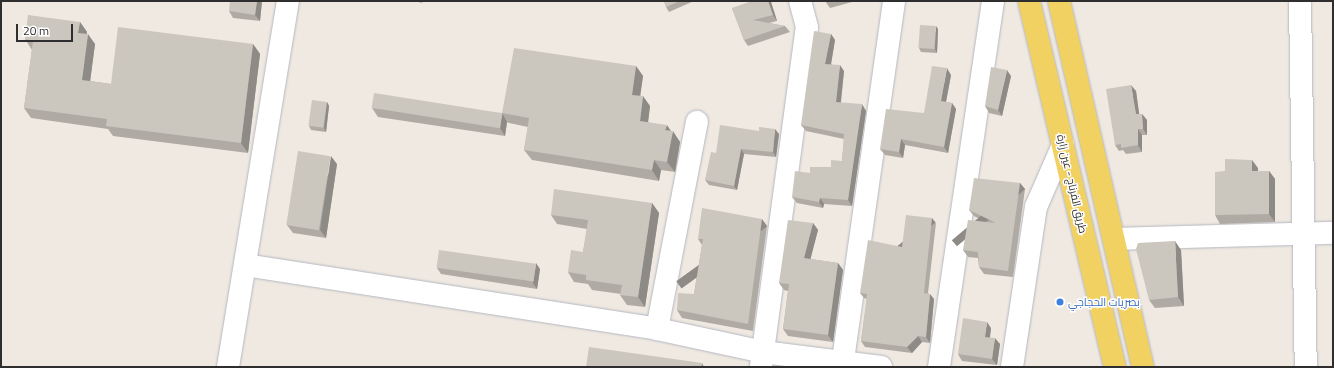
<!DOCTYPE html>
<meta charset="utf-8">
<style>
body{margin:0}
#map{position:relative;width:1334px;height:368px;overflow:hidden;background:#efe9e1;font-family:"Titillium Web",Cairo,sans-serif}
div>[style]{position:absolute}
.roads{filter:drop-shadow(0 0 1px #b4b7c1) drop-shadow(0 0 1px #b4b7c1)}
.minor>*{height:22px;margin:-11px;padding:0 11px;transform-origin:11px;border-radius:11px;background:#fff}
.major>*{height:22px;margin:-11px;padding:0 11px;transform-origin:11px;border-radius:11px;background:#f2d163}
.wall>*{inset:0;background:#afaba4}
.shaded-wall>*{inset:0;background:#8e8b86;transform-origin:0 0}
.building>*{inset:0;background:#cbc7bf;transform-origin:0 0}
.dots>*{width:11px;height:11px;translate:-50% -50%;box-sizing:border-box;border:2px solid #fff;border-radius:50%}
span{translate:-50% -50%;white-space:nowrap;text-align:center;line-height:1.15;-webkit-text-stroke:3px #fff;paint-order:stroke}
.street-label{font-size:11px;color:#2e2e2e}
.shop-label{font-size:11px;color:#366cbe}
.left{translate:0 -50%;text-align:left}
.frame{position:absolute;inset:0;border:2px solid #2e2e2e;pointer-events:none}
.scale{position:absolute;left:16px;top:24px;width:57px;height:18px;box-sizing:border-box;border:2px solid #2e2e2e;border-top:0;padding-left:5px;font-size:12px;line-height:14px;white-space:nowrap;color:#2e2e2e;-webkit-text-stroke:3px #fff;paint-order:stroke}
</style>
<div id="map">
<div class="roads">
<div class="minor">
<div style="left:1300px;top:1px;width:366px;rotate:89.1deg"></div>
<div style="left:1115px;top:239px;width:218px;rotate:-1.6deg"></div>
<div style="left:245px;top:265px;width:417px;rotate:8.8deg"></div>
<div style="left:657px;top:329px;width:108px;rotate:12.2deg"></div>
<div style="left:763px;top:352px;width:119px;rotate:7.2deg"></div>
<div style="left:657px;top:329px;width:211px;rotate:-79.1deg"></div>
<div style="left:843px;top:360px;width:363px;rotate:-81.9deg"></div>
<div style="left:761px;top:366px;width:342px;rotate:-82.3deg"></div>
<div style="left:807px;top:27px;width:27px;rotate:-105deg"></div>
<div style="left:228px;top:367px;width:371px;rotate:-80.7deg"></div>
<div style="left:939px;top:367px;width:370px;rotate:-81.6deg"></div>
<div style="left:1012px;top:367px;width:162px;rotate:-81.5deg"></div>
<div style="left:1036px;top:207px;width:68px;rotate:-66.5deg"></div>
</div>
<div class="major">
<div style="left:1029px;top:1px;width:376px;rotate:76.8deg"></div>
<div style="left:1059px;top:1px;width:376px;rotate:77.1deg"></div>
</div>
</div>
<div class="wall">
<div style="clip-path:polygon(262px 1px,260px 21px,233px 18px,229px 11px)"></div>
<div style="clip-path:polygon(414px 1px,423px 1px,422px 3px)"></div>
<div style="clip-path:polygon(664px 1px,694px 1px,669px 12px,666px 7px)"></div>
<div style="clip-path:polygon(825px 1px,856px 1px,830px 8px)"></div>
<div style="clip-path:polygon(771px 2px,777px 21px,769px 23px,785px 26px,790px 32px,748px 46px,744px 40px,732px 8px)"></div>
<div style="clip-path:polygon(80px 22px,87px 32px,86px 34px,95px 44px,90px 81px,111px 84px,253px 44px,260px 54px,248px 153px,113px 136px,108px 129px,31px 118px,24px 108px,32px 50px,25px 39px)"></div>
<div style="clip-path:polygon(938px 29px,937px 53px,921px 52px,919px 48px)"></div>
<div style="clip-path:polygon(831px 34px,835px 40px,831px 64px,844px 71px,841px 103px,866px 111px,852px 206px,824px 204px,823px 208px,797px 203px,792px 197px,810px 173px,831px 167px,842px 161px,844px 139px,806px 131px,801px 125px)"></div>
<div style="clip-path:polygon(636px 66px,643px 76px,640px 95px,650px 106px,648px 122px,671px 131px,680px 142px,675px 172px,661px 170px,659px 181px,532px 160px,524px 150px,528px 127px,509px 123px,507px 122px,505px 136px,378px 117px,372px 108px,502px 113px)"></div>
<div style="clip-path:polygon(951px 75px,946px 102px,952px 103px,956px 109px,948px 153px,905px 145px,903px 158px,885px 155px,880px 149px,924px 113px)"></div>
<div style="clip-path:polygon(1011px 76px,1002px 116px,989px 113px,985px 106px)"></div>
<div style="clip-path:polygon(1136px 91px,1139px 114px,1142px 114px,1147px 120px,1147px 135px,1142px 135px,1142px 152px,1126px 154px,1123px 150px,1119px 151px,1115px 145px)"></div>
<div style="clip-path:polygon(327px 102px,329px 106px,326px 132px,311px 130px,309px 126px)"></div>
<div style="clip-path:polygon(779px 134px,776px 157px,744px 154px,737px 190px,709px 185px,705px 180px,716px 153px)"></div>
<div style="clip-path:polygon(337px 164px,326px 238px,293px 233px,287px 225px)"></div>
<div style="clip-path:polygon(1258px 168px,1258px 171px,1269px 171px,1275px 179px,1275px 222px,1220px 224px,1215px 215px)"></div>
<div style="clip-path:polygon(1020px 183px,1025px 189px,1013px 277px,984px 274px,979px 267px,978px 258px,968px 257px,963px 250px,985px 222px,974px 216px,969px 210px)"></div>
<div style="clip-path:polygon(652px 203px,659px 213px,645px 307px,627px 305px,620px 295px,621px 294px,592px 290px,588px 284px,574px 282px,568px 272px,583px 252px,587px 229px,557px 224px,551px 215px)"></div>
<div style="clip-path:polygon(813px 223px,818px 230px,810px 259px,838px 263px,843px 270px,833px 342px,788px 336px,783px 329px,788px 291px,784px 290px,779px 283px)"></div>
<div style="clip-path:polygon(936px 223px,928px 293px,934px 299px,930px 343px,922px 342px,912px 353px,865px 347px,861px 341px,867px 299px,864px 298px,860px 293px,902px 247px)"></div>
<div style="clip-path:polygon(767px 226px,753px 331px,682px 318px,677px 310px,694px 294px,702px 245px,698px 239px)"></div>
<div style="clip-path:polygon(1181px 250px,1184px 306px,1155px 308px,1149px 300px)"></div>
<div style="clip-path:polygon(437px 268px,540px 269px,537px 289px,441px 274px)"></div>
<div style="clip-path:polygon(991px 328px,990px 338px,1000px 344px,997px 365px,962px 361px,958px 354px)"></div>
</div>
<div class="shaded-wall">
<div style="clip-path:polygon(257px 1px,262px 1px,260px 21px,255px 15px)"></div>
<div style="clip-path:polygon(768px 1px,770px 1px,771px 2px,777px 21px,773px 15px)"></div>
<div style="clip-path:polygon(80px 22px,87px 32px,85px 43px,78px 33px)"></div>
<div style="clip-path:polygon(936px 26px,938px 29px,937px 53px,935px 49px)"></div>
<div style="clip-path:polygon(88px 34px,95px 44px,89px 90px,82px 80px)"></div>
<div style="clip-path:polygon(831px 34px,835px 40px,830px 70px,825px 64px)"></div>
<div style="clip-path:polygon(253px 44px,260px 54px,248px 153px,241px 143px)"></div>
<div style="clip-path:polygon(840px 65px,844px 71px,840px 108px,836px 102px)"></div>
<div style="clip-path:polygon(636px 66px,643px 76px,639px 105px,632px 95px)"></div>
<div style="clip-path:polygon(947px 68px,951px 75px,945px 107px,941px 101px)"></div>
<div style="clip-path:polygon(1007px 70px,1011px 76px,1002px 116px,998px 110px)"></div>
<div style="clip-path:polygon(1131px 85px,1136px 91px,1140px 120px,1136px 114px)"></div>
<div style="clip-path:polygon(643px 96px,650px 106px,647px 131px,640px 121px)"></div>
<div style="clip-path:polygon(327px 102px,329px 106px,326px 132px,324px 128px)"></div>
<div style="clip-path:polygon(952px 103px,956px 109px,948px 153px,944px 147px)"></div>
<div style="clip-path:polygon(862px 104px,866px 111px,852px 206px,848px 200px)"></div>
<div style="clip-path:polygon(502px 113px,507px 122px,505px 136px,500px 128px)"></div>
<div style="clip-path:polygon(1142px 114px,1147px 120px,1147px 135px,1143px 129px)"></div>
<div style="clip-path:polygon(667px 125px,673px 134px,673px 131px,680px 142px,675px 172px,667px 162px,665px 130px)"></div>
<div style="clip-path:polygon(775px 129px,779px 134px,776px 157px,773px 152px)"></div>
<div style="clip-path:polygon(1138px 129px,1142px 135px,1142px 152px,1138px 145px)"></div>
<div style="clip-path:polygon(901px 139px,905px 145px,903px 158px,899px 152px)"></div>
<div style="clip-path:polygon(741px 149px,744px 154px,737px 190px,734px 186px)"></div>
<div style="clip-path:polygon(331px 156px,337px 164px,326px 238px,320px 230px)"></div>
<div style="clip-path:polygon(654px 160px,661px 170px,659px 181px,652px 170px)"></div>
<div style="clip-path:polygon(1252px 160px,1258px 168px,1258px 180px,1252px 171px)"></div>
<div style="clip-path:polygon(1269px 171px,1275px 179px,1275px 222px,1269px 214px)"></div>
<div style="left:1020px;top:183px;width:8px;height:89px;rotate:50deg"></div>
<div style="clip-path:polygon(820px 198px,824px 204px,823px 208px,819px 202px)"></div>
<div style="clip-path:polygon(652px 203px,659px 213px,645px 307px,638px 297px)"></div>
<div style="left:932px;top:218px;width:6px;height:75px;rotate:51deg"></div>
<div style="left:762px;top:219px;width:9px;height:106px;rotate:54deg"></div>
<div style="clip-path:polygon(813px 223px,818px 230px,809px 265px,804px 258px)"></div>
<div style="clip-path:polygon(1175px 241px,1181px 250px,1184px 306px,1178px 297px)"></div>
<div style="clip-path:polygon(536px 263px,540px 269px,537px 289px,533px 283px)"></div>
<div style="clip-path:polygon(838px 263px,843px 270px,833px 342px,828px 335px)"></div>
<div style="clip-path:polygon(930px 294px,934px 299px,930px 343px,926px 337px)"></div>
<div style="clip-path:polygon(987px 322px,991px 328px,989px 343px,985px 337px)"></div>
<div style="clip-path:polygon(918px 336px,922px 342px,912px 353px,907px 347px)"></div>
<div style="clip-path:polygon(995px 338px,1000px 344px,997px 365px,992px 359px)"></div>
<div style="clip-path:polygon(702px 363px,704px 367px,701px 367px)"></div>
</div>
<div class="building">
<div style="clip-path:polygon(230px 1px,257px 1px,255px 15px,229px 11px)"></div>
<div style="clip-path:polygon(664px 1px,680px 1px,666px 7px)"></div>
<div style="clip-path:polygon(752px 1px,768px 1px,773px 15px,753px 20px,785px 26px,744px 40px,732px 8px)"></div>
<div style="clip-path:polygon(28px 15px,80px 22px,78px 33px,88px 34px,82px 80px,111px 84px,118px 27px,253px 44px,241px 143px,106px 126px,107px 119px,24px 108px,33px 41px,25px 39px)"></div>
<div style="left:920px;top:25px;width:16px;height:23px;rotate:4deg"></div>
<div style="clip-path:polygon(814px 31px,831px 34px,825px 64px,840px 65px,836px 102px,862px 104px,848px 200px,820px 198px,819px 202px,792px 197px,795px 171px,810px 173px,810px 167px,831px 167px,831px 160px,842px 161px,844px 134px,801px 125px)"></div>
<div style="clip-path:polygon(514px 48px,636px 66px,632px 95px,643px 96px,640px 121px,667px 125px,665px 130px,673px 131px,667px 162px,654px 160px,652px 170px,524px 150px,529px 118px,502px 113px)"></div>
<div style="clip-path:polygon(932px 66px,947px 68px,941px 101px,952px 103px,944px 147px,901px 139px,899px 152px,880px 149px,886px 109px,924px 113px)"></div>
<div style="clip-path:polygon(991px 67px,1007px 70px,998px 110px,985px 106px)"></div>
<div style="clip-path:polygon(1131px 85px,1136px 114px,1142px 114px,1143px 129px,1138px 129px,1138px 145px,1121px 148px,1121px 144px,1115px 145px,1106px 89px)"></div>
<div style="left:374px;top:93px;width:130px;height:15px;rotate:9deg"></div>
<div style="left:312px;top:100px;width:15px;height:26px;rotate:8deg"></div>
<div style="clip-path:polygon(720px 125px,759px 131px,759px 127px,775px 129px,773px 152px,741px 149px,734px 186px,705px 180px,711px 152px,716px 153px)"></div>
<div style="left:298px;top:151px;width:33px;height:75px;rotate:9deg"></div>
<div style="clip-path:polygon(1225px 159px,1252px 160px,1252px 171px,1269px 171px,1269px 214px,1215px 215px,1215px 172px,1225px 171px)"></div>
<div style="clip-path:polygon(974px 178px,1020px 183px,1008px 271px,979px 267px,978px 252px,963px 250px,968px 220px,996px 223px,969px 210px)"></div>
<div style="clip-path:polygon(554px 189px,652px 203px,638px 297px,620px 295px,622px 285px,586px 280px,586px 275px,568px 272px,571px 250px,583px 252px,588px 220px,551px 215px)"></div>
<div style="clip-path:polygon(702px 208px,762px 219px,748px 324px,677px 310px,678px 293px,694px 294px,703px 239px,698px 239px)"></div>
<div style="clip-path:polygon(906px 215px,932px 218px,924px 293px,930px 294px,926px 337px,918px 336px,907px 347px,861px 341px,867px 294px,860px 293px,868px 240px,902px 247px)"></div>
<div style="clip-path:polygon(788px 220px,813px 223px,804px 258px,838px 263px,828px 335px,783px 329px,789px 284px,779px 283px)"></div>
<div style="clip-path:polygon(1175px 241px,1178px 297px,1149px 300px,1136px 249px,1138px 243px)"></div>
<div style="left:439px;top:250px;width:98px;height:18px;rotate:8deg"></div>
<div style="clip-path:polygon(963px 318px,987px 322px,985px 337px,995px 338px,992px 359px,958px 354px)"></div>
<div style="clip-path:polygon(589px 347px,702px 363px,701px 367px,586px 367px)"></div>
</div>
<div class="dots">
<div style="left:1060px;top:302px;background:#3f7fe0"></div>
</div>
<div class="street-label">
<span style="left:1072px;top:184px;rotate:77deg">طريق الفرناج - عين زارة</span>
</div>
<div class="shop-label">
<span class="left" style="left:1068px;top:302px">بصريات الحجاجي</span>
</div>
<div class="frame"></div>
<div class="scale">20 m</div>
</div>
